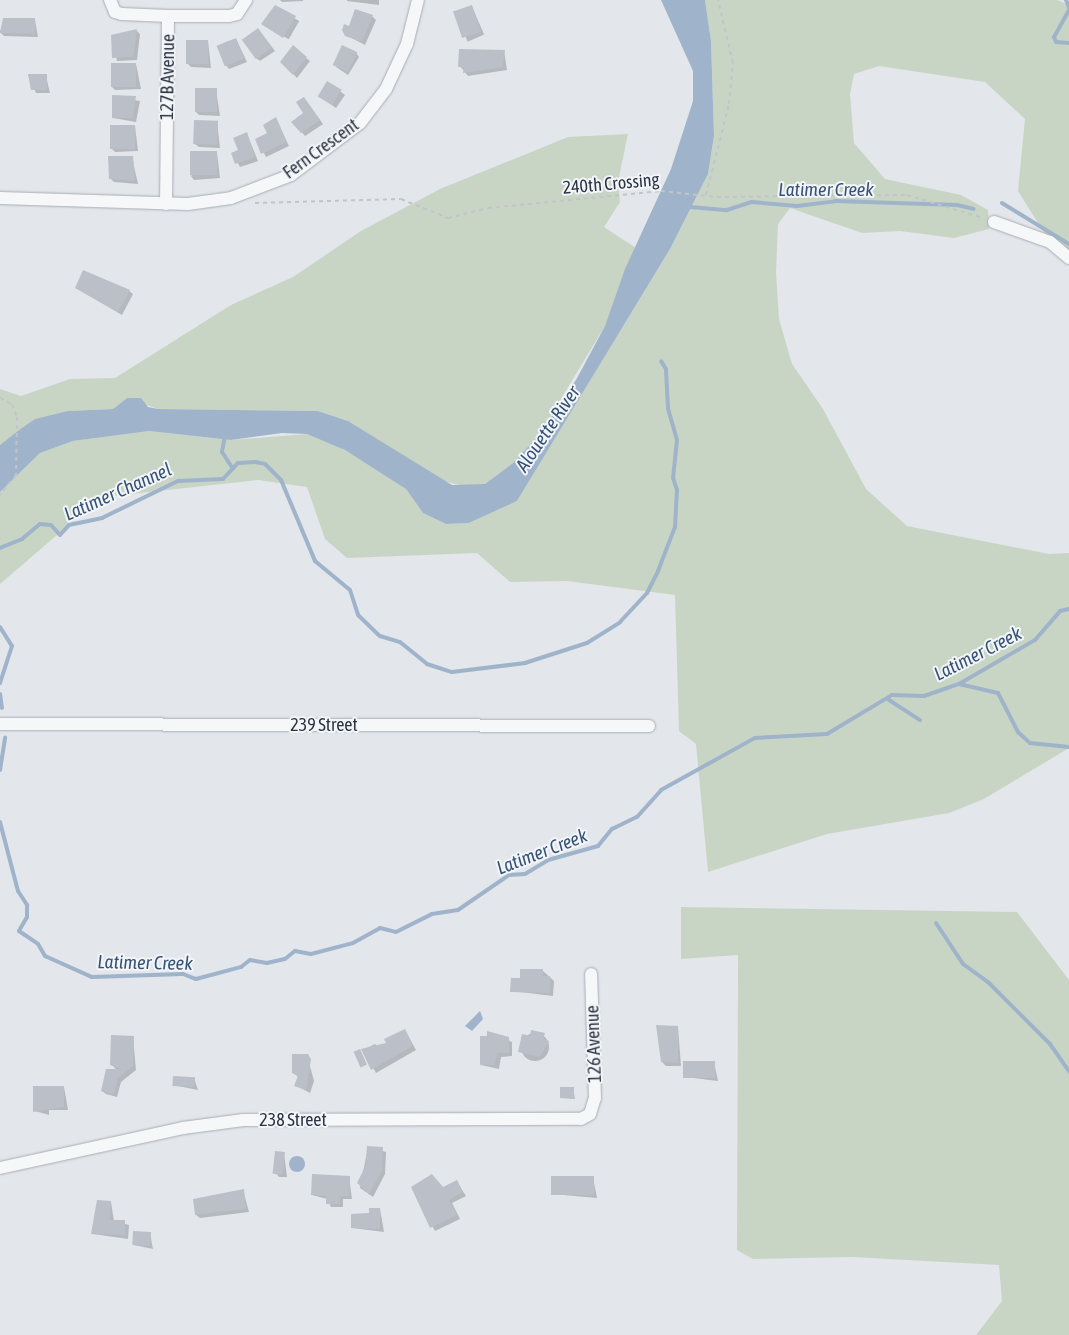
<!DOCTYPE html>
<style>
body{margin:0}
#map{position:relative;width:1069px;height:1335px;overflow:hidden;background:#e3e6eb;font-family:"Asap Condensed",sans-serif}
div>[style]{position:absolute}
.green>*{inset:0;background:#c9d5c4}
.water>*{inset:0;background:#9fb4ca}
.round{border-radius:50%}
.shadow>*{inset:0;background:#0003;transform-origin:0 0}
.stream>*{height:4px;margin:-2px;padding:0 2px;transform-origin:2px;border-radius:2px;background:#9fb4ca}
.building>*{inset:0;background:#babfc8;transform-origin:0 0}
.path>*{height:2px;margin-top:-1px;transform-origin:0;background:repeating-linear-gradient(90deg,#c1c4ca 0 4px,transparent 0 8px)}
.roads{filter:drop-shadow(0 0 1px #a8adb5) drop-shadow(0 0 1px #a8adb5)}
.minor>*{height:12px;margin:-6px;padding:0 6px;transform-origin:6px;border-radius:6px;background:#f6f7f9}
span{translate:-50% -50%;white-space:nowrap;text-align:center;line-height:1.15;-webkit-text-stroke:4px #f3f5f8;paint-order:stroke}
.street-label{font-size:18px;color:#2b3443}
.water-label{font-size:19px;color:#355377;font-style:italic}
</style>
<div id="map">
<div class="green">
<div style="clip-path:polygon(705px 0,1057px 0,1069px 5px,1069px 258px,1050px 242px,1018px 191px,1025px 119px,985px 82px,879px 66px,854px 74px,850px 94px,854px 143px,885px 179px,961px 195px,988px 210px,989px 229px,954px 238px,900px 231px,862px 233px,790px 208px,778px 224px,776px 273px,779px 319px,792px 364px,823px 409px,866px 489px,907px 526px,1049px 554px,1069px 553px,1069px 748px,984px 799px,949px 813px,827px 834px,708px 872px,696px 744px,679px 731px,675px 595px,567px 581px,510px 582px,477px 553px,347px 558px,325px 539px,307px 487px,258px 480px,112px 496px,78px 517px,0 584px,0 492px,40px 453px,73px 441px,149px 431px,231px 440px,307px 434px,330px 441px,384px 474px,406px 489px,423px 513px,446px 524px,469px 523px,517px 501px,670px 249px,708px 174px,714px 136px,711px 41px)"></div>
<div style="clip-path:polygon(628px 134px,618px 182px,620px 202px,604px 227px,636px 248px,605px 326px,539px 435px,513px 463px,485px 484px,471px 488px,436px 479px,348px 421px,318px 411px,158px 409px,127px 398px,113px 409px,68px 411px,19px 430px,0 445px,0 389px,21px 396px,70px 379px,115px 378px,231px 305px,293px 277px,361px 231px,440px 189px,568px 137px)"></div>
<div style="clip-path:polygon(681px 907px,1017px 912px,1069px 980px,1069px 1335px,976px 1335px,1002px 1301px,999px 1265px,852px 1257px,753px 1259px,737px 1250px,738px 955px,681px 959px)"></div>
</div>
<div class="water">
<div style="clip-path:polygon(661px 0,705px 0,711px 41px,714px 136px,708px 174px,670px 249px,517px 501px,469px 523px,446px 524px,423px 513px,406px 489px,345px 450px,307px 434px,282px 433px,231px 440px,149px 431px,73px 441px,40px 453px,0 492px,0 445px,19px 430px,35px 419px,68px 411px,113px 409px,127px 398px,141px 398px,148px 407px,158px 409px,318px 411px,348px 421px,452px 485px,485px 484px,513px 463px,539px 435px,576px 380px,605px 326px,625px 269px,671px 169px,693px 101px,693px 71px)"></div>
<div style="clip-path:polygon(480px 1011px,483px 1019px,472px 1031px,465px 1026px)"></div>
<div class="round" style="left:289px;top:1156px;width:16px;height:16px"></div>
</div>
<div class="shadow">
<div style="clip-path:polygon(280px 0,303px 0,303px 1px,282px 2px)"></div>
<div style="clip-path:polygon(379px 0,379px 5px,347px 1px,347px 0)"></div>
<div style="left:275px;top:7px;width:28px;height:21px;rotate:30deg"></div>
<div style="left:472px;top:7px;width:30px;height:18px;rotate:66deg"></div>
<div style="clip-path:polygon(372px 16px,376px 20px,365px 45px,346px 35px,350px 28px)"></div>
<div style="clip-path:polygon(4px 19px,35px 20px,38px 37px,4px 36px,0 32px)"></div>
<div style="clip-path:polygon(137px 31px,140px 34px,137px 60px,117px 61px,113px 36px)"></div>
<div style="clip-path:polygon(261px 33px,275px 51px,260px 61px,256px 58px)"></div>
<div style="clip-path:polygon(236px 39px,247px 62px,229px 69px,226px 65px)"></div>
<div style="clip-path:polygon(208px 41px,211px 68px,191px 67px,187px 63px)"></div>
<div style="clip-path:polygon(504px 51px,507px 70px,468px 76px,460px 66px)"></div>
<div style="clip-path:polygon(356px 53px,359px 57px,348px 75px,336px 67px)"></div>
<div style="clip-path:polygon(306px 58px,310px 61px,297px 78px,282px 62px)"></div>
<div style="clip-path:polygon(136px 64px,141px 89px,115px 90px,111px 86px)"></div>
<div style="clip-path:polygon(29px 76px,46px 76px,50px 93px,36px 93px)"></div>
<div style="clip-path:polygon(328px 82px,345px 95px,336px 108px,323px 99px)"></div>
<div style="clip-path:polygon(216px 90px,220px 116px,199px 115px,196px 112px)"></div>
<div style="clip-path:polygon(113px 97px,140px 101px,136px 122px,113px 118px)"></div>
<div style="clip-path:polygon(307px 102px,323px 124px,305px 136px,293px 122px,305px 114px)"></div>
<div style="clip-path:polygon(275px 119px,289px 146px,266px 157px,257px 139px,269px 133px)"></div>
<div style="clip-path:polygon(217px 122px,220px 148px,199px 147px,195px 144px)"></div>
<div style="clip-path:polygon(135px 126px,138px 151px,115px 152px,111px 148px)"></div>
<div style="clip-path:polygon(247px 134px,258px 161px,240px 167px,233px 153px,239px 150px)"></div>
<div style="clip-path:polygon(217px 153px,220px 178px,194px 180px,191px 176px)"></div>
<div style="clip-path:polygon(132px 157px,138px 184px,114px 182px,110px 178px)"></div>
<div style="clip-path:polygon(76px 288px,129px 291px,133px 294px,122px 315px)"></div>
<div style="clip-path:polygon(542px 970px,554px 981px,553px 996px,512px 991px,521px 979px)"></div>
<div style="clip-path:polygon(678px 1027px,681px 1066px,666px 1066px,662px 1062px)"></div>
<div style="clip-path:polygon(405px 1030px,416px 1050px,376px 1073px,363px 1050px,375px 1044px,379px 1048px)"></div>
<div style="clip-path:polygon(488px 1032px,512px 1042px,512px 1056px,501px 1057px,499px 1069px,481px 1065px)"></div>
<div class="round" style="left:521px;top:1033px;width:28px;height:28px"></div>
<div style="clip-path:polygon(133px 1037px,136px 1070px,121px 1082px,117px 1097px,106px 1094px,102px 1091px,117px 1070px,111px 1064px)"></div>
<div style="clip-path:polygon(307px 1055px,314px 1081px,310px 1093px,295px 1085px,298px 1077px,293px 1072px)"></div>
<div style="clip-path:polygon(714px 1062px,718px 1081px,685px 1077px)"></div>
<div style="clip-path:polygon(194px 1078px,198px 1090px,173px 1085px)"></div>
<div style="clip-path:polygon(64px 1087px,68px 1110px,49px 1110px,49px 1115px,35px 1111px)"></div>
<div style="clip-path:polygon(573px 1088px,575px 1099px,561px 1098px)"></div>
<div style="clip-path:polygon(368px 1147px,386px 1152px,385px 1174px,373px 1197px,360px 1188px)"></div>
<div style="clip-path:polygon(284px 1153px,287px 1177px,279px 1177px,276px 1173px)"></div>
<div style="clip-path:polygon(349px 1177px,352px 1199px,343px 1199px,343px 1207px,331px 1207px,327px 1199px,312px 1195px)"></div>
<div style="clip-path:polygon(593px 1177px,597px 1198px,552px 1194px)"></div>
<div style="clip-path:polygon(457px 1182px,466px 1196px,452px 1203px,460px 1219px,435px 1231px,412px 1188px,443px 1188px)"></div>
<div style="clip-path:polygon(243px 1190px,249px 1212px,200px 1218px,196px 1215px)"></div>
<div style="clip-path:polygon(111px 1202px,114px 1221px,129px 1225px,128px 1239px,93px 1234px)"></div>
<div style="clip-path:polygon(380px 1209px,384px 1232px,352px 1228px,371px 1214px)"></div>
<div style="clip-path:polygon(150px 1233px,153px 1249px,134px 1245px)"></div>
</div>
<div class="stream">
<div style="left:1066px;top:0;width:8px;rotate:67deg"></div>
<div style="left:1069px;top:10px;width:31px;rotate:119deg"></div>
<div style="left:1054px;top:37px;width:5px;rotate:68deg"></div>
<div style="left:1056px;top:42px;width:13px;rotate:4deg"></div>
<div style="left:1002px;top:203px;width:79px;rotate:31.5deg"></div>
<div style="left:690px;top:207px;width:37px;rotate:5deg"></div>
<div style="left:727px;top:210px;width:26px;rotate:-18deg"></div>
<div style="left:752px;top:202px;width:45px;rotate:5.1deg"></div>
<div style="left:797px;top:206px;width:38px;rotate:-7deg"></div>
<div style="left:835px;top:201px;width:122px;rotate:1.9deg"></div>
<div style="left:957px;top:205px;width:17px;rotate:13deg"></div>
<div style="left:225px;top:436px;width:16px;rotate:101deg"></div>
<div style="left:222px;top:452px;width:20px;rotate:57deg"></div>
<div style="left:0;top:548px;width:24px;rotate:-22deg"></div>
<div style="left:22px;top:539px;width:23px;rotate:-40deg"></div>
<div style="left:40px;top:524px;width:11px;rotate:5deg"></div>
<div style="left:51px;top:525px;width:13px;rotate:48deg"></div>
<div style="left:60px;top:535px;width:13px;rotate:-48deg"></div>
<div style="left:69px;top:525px;width:34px;rotate:-12deg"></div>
<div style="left:102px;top:518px;width:85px;rotate:-26deg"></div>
<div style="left:178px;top:481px;width:45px;rotate:-2.5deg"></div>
<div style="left:223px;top:479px;width:22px;rotate:-47deg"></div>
<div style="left:238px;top:463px;width:17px;rotate:-3deg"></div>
<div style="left:255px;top:462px;width:10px;rotate:11deg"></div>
<div style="left:265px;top:464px;width:23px;rotate:45deg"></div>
<div style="left:281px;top:480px;width:88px;rotate:67.2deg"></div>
<div style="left:315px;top:561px;width:45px;rotate:39.6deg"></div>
<div style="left:350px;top:590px;width:26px;rotate:72deg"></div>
<div style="left:358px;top:615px;width:30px;rotate:44deg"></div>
<div style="left:380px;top:636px;width:21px;rotate:17deg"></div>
<div style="left:400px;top:642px;width:35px;rotate:39deg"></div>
<div style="left:427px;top:664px;width:26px;rotate:18deg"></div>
<div style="left:452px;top:672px;width:74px;rotate:-7deg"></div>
<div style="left:525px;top:663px;width:65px;rotate:-17.9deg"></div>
<div style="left:587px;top:643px;width:39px;rotate:-32deg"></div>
<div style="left:620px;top:622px;width:40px;rotate:-47deg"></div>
<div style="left:647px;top:593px;width:25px;rotate:-63deg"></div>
<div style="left:658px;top:571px;width:47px;rotate:-68.9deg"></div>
<div style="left:675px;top:527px;width:37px;rotate:-87deg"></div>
<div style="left:677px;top:490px;width:13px;rotate:-108deg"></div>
<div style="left:673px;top:478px;width:38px;rotate:-84deg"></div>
<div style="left:677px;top:440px;width:33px;rotate:-106deg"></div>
<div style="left:668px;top:408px;width:39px;rotate:-93deg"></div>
<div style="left:666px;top:369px;width:9px;rotate:-122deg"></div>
<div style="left:0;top:627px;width:22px;rotate:58deg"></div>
<div style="left:12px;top:646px;width:39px;rotate:108deg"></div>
<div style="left:959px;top:684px;width:40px;rotate:13deg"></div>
<div style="left:998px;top:693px;width:44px;rotate:62.9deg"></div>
<div style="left:1018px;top:732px;width:16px;rotate:43deg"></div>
<div style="left:1030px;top:743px;width:39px;rotate:6deg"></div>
<div style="left:0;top:694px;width:14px;rotate:82deg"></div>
<div style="left:889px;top:700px;width:37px;rotate:33deg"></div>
<div style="left:0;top:770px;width:33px;rotate:-81deg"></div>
<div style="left:0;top:822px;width:71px;rotate:75.4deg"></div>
<div style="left:18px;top:891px;width:17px;rotate:57deg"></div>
<div style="left:27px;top:905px;width:12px;rotate:90deg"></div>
<div style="left:27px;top:917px;width:16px;rotate:120deg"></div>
<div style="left:19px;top:931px;width:23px;rotate:34deg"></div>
<div style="left:38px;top:944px;width:14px;rotate:60deg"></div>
<div style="left:45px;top:956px;width:51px;rotate:24.1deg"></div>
<div style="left:92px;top:977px;width:91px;rotate:-1.9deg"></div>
<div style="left:183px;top:974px;width:14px;rotate:21deg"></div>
<div style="left:196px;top:979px;width:47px;rotate:-14.9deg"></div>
<div style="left:241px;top:967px;width:11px;rotate:-38deg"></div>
<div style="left:250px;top:960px;width:17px;rotate:10deg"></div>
<div style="left:267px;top:963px;width:18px;rotate:-13deg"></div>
<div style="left:285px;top:959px;width:13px;rotate:-39deg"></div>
<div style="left:295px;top:951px;width:16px;rotate:11deg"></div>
<div style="left:311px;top:954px;width:43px;rotate:-14.7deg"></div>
<div style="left:353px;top:943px;width:31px;rotate:-29deg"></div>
<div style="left:380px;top:928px;width:16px;rotate:14deg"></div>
<div style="left:396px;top:932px;width:40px;rotate:-26.6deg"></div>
<div style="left:432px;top:914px;width:26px;rotate:-9deg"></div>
<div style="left:458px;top:910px;width:62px;rotate:-34.5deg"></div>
<div style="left:509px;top:875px;width:16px;rotate:-4deg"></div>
<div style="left:525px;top:874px;width:27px;rotate:-31deg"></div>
<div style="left:548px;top:860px;width:52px;rotate:-15.6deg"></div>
<div style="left:598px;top:846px;width:22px;rotate:-51deg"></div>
<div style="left:612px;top:829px;width:28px;rotate:-26deg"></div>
<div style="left:637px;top:817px;width:36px;rotate:-48deg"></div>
<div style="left:661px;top:790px;width:107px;rotate:-29deg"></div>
<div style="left:755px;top:738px;width:72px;rotate:-3.2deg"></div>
<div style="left:827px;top:734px;width:76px;rotate:-31deg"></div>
<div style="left:892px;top:695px;width:32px;rotate:2deg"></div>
<div style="left:924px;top:696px;width:37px;rotate:-19deg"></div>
<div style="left:959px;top:684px;width:88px;rotate:-30.1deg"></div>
<div style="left:1035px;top:640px;width:38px;rotate:-49deg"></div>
<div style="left:1060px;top:611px;width:9px;rotate:-13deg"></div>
<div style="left:936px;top:923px;width:49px;rotate:56.6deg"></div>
<div style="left:963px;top:964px;width:31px;rotate:36deg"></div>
<div style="left:988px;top:982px;width:88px;rotate:45deg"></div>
<div style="left:1050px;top:1044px;width:33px;rotate:55deg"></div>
</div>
<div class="building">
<div style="clip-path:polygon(275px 5px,296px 16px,283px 38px,261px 24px)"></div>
<div style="left:472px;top:5px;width:28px;height:20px;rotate:71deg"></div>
<div style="clip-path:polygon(355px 9px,373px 15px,362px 42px,345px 36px,342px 30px,344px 24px,349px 26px)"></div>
<div style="clip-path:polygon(3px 18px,35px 18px,35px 34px,0 33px)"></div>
<div style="left:258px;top:28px;width:24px;height:20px;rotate:54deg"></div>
<div style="clip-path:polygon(137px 29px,133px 57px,112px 58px,111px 35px)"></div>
<div style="left:236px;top:38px;width:22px;height:21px;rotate:68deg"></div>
<div style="left:186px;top:40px;width:22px;height:24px"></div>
<div style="clip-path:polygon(293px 45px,307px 57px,293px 75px,280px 62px)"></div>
<div style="left:342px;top:45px;width:17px;height:22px;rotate:25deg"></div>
<div style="clip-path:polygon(459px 49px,505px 50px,503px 67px,463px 73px,464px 67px,458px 67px)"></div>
<div style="left:111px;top:63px;width:25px;height:24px"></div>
<div style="clip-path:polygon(28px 74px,47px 74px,47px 90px,31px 90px)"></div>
<div style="left:327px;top:81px;width:17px;height:18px;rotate:31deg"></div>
<div style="left:217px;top:88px;width:24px;height:22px;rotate:90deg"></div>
<div style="clip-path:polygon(112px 95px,136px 96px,133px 118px,112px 118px)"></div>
<div style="clip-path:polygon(304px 97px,320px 120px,301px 133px,291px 122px,303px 113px,296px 102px)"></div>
<div style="clip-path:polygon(276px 117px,287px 142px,261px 154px,255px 139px,267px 133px,263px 125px)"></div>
<div style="left:194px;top:120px;width:24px;height:24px;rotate:2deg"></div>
<div style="left:110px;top:125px;width:25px;height:24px"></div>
<div style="clip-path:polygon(247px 132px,255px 157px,235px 164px,231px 153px,238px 150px,233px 138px)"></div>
<div style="left:217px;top:151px;width:24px;height:27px;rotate:90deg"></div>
<div style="clip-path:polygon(108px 156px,133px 156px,135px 181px,109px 179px)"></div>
<div style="clip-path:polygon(83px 270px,130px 290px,118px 312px,75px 288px)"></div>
<div style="clip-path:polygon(520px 969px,543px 969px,543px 976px,550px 976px,550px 993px,510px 992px,511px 978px,520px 978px)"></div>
<div style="clip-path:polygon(656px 1025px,678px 1026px,678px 1063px,661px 1062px)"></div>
<div style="clip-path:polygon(405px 1029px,413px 1046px,371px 1070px,361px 1049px,386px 1043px,384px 1039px)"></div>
<div style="clip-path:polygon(531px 1030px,545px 1033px,543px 1039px,549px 1041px,540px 1057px,518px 1052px,522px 1034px,530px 1036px)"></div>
<div style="clip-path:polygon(487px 1031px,509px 1037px,509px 1053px,497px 1053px,495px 1065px,480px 1065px,480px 1036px,487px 1036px)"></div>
<div style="clip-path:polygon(111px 1035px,134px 1036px,133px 1066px,118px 1078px,114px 1094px,101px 1091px,106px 1069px,121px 1069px,110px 1065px)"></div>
<div style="left:360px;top:1049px;width:17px;height:7px;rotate:66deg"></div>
<div style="clip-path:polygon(292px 1054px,308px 1054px,311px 1059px,306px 1090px,294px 1086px,298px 1076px,292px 1073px)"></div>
<div style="left:715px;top:1061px;width:17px;height:32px;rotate:90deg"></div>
<div style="left:173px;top:1076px;width:22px;height:10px;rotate:3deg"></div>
<div style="clip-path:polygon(33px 1086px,64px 1086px,64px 1107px,33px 1112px)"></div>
<div style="left:560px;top:1087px;width:14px;height:11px"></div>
<div style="clip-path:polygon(367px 1146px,383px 1147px,382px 1170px,369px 1194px,357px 1183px,366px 1165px)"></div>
<div style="left:275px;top:1151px;width:10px;height:23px;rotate:6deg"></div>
<div style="clip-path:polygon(312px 1174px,350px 1176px,349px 1196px,340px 1196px,340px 1204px,326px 1204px,326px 1196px,311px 1195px)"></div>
<div style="clip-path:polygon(432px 1174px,443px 1187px,457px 1180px,463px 1192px,449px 1200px,457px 1215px,430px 1228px,411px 1187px)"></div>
<div style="left:551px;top:1176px;width:43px;height:19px"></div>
<div style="clip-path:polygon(244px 1189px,246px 1209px,195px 1215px,193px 1199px)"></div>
<div style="clip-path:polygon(97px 1200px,111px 1201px,110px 1220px,125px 1220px,125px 1235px,91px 1234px)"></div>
<div style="clip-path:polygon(369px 1208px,380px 1208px,380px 1229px,351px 1228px,351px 1214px,369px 1213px)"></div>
<div style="left:133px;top:1231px;width:18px;height:14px;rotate:3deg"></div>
</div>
<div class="path">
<div style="left:706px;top:195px;width:94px;rotate:-75.8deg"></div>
<div style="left:729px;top:104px;width:41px;rotate:-84.4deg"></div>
<div style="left:733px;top:63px;width:65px;rotate:-103.4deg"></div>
<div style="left:255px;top:203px;width:146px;rotate:-1.6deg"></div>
<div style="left:401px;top:199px;width:51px;rotate:22deg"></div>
<div style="left:448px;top:218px;width:41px;rotate:-14deg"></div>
<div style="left:488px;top:208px;width:174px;rotate:-5.6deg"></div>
<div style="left:661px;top:191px;width:56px;rotate:6.1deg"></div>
<div style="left:717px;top:197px;width:190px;rotate:-0.6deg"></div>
<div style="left:907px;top:195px;width:79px;rotate:16.8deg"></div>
<div style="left:0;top:398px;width:13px;rotate:27deg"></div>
<div style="left:12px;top:404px;width:14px;rotate:69deg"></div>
<div style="left:17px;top:417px;width:58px;rotate:91deg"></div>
<div style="left:16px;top:475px;width:26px;rotate:129deg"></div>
</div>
<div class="roads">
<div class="minor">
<div style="left:110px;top:0;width:13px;rotate:67deg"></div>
<div style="left:115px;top:12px;width:7px;rotate:16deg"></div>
<div style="left:122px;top:14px;width:46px;rotate:2.5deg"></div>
<div style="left:168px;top:16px;width:188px;rotate:90.6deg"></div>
<div style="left:168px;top:16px;width:61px"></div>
<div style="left:229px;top:16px;width:8px;rotate:-14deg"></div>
<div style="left:237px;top:14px;width:17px;rotate:-57deg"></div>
<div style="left:0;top:198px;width:188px;rotate:1.8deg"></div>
<div style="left:188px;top:204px;width:43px;rotate:-7.9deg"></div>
<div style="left:231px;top:198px;width:64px;rotate:-21deg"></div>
<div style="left:291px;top:175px;width:86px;rotate:-37deg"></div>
<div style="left:360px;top:123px;width:43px;rotate:-52.6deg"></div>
<div style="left:386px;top:89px;width:50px;rotate:-65deg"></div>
<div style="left:407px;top:44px;width:45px;rotate:-76deg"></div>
<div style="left:994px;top:222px;width:59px;rotate:19.7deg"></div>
<div style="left:1050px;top:242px;width:25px;rotate:40deg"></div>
<div style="left:0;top:724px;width:649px;rotate:0.18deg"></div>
<div style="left:0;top:1168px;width:187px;rotate:-12.3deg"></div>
<div style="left:183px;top:1128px;width:61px;rotate:-7.6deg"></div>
<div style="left:243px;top:1120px;width:338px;rotate:-0.2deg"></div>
<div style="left:581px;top:1119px;width:10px;rotate:-29deg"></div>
<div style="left:590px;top:1114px;width:17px;rotate:-73deg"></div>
<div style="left:595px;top:1098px;width:124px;rotate:-91.8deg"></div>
</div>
</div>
<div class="street-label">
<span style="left:168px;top:77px;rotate:-89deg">127B Avenue</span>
<span style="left:321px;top:149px;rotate:-36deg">Fern Crescent</span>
<span style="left:611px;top:184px;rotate:-5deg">240th Crossing</span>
<span style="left:324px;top:725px">239 Street</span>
<span style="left:594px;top:1044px;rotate:-92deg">126 Avenue</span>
<span style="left:293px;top:1120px">238 Street</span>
</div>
<div class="water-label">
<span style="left:826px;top:190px">Latimer Creek</span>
<span style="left:548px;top:429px;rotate:-56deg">Alouette River</span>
<span style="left:118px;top:492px;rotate:-24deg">Latimer Channel</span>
<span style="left:978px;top:654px;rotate:-27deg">Latimer Creek</span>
<span style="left:542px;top:852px;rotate:-21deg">Latimer Creek</span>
<span style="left:145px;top:963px;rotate:1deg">Latimer Creek</span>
</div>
</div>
